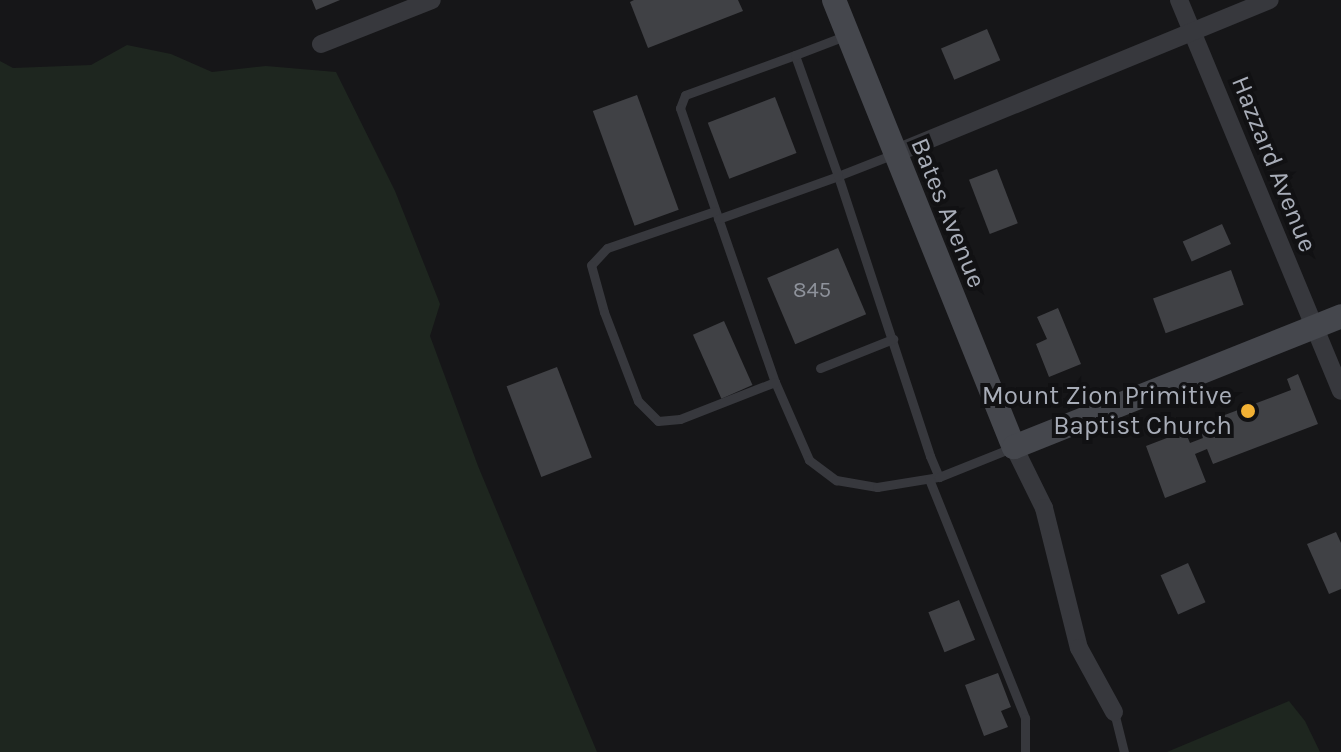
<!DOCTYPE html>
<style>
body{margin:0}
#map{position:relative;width:1341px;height:752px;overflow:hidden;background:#161618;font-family:Karla,sans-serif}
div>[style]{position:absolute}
.green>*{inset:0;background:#1e261f}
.building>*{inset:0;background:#404145;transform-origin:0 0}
.lane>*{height:9px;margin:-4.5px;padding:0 4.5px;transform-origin:4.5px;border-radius:4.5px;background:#37383d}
.street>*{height:18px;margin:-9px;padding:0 9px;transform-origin:9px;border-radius:9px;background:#37383d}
.secondary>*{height:24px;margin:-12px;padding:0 12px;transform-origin:12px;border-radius:12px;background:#45474d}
.dots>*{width:22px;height:22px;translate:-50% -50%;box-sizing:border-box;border:4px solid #111113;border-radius:50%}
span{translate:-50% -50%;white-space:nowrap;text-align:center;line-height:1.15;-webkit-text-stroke:8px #111113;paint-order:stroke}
.number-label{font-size:22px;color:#8e929b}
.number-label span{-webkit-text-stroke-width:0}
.street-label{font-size:26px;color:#a8adb8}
.poi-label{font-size:26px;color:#a8adb8}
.right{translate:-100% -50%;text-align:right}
</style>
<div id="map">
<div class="green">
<div style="clip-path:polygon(127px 45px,171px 54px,212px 72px,266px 66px,336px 72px,395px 191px,440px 304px,430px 336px,478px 466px,597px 752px,0 752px,0 61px,13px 68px,91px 65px)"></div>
<div style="clip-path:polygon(1289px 701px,1305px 721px,1320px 752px,1167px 752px)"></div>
</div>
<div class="building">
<div style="clip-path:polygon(312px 0,340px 0,316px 10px)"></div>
<div style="clip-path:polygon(634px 0,738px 0,743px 11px,648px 48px,630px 2px)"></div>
<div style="left:987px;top:29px;width:34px;height:50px;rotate:67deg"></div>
<div style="left:637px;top:95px;width:122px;height:47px;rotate:70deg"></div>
<div style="left:775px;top:97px;width:60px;height:72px;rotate:69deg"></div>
<div style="left:997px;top:169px;width:58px;height:30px;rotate:69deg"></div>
<div style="left:1222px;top:224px;width:22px;height:43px;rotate:66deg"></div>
<div style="left:838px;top:248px;width:72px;height:77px;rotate:67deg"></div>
<div style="left:1231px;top:270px;width:37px;height:83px;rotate:70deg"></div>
<div style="clip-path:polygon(1058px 308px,1081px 364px,1049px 377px,1036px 344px,1047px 339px,1037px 317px)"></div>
<div style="left:724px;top:321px;width:70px;height:34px;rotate:66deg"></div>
<div style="left:557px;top:367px;width:97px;height:54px;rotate:69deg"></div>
<div style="clip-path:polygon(1298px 374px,1318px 424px,1213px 464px,1207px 449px,1195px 454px,1206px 482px,1165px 498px,1146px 446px,1185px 431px,1190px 443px,1203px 438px,1198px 425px,1291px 390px,1287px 379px)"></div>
<div style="clip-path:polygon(1336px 532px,1341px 543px,1341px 589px,1329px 594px,1307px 544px)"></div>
<div style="left:1188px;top:563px;width:43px;height:30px;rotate:66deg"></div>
<div style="left:959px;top:600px;width:43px;height:33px;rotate:68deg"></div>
<div style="clip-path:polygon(998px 673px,1011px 707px,1001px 711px,1008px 727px,984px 736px,965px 685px)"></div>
</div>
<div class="lane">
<div style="left:795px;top:55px;width:117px;rotate:160deg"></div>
<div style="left:685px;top:95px;width:14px;rotate:111deg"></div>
<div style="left:680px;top:108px;width:290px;rotate:70.9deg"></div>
<div style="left:775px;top:382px;width:85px;rotate:66.4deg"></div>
<div style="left:809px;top:460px;width:34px;rotate:37deg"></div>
<div style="left:836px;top:480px;width:42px;rotate:9.7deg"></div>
<div style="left:877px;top:487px;width:63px;rotate:-9.2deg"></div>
<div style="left:894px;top:154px;width:60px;rotate:158.6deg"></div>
<div style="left:838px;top:176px;width:295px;rotate:71.8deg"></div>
<div style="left:930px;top:456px;width:23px;rotate:67deg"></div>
<div style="left:939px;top:477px;width:81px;rotate:-21.8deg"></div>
<div style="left:715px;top:211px;width:114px;rotate:161.1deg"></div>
<div style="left:607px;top:248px;width:23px;rotate:133deg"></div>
<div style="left:591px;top:265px;width:49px;rotate:74.5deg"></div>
<div style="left:604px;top:312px;width:95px;rotate:69.1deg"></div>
<div style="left:638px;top:401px;width:28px;rotate:45deg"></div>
<div style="left:658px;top:421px;width:22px;rotate:-5deg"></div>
<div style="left:680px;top:419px;width:102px;rotate:-21.3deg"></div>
<div style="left:718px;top:219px;width:127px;rotate:-19.7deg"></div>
<div style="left:838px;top:176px;width:128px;rotate:-109.6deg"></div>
<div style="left:795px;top:55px;width:56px;rotate:-21deg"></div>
<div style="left:820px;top:368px;width:79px;rotate:-21.7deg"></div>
<div style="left:929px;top:479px;width:258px;rotate:68.1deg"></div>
<div style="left:1025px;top:718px;width:34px;rotate:90deg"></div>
<div style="left:1114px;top:712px;width:41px;rotate:76deg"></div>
</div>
<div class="street">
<div style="left:1179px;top:0;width:423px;rotate:67.5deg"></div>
<div style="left:321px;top:44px;width:119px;rotate:-21.6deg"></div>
<div style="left:894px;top:154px;width:406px;rotate:-22.3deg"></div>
<div style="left:1014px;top:447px;width:68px;rotate:63.8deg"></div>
<div style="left:1044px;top:508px;width:144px;rotate:76deg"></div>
<div style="left:1079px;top:648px;width:73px;rotate:61.3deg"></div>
</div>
<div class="secondary">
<div style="left:834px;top:0;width:482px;rotate:68.1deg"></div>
<div style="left:1014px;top:447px;width:352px;rotate:-21.8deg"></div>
</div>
<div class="dots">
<div style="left:1248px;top:411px;background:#f2b134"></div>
</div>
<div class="number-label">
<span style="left:812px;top:291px">845</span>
</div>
<div class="street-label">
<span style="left:1274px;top:164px;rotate:68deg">Hazzard Avenue</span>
<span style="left:948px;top:213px;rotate:68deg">Bates Avenue</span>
</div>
<div class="poi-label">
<span class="right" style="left:1232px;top:411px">Mount Zion Primitive<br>Baptist Church</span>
</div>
</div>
